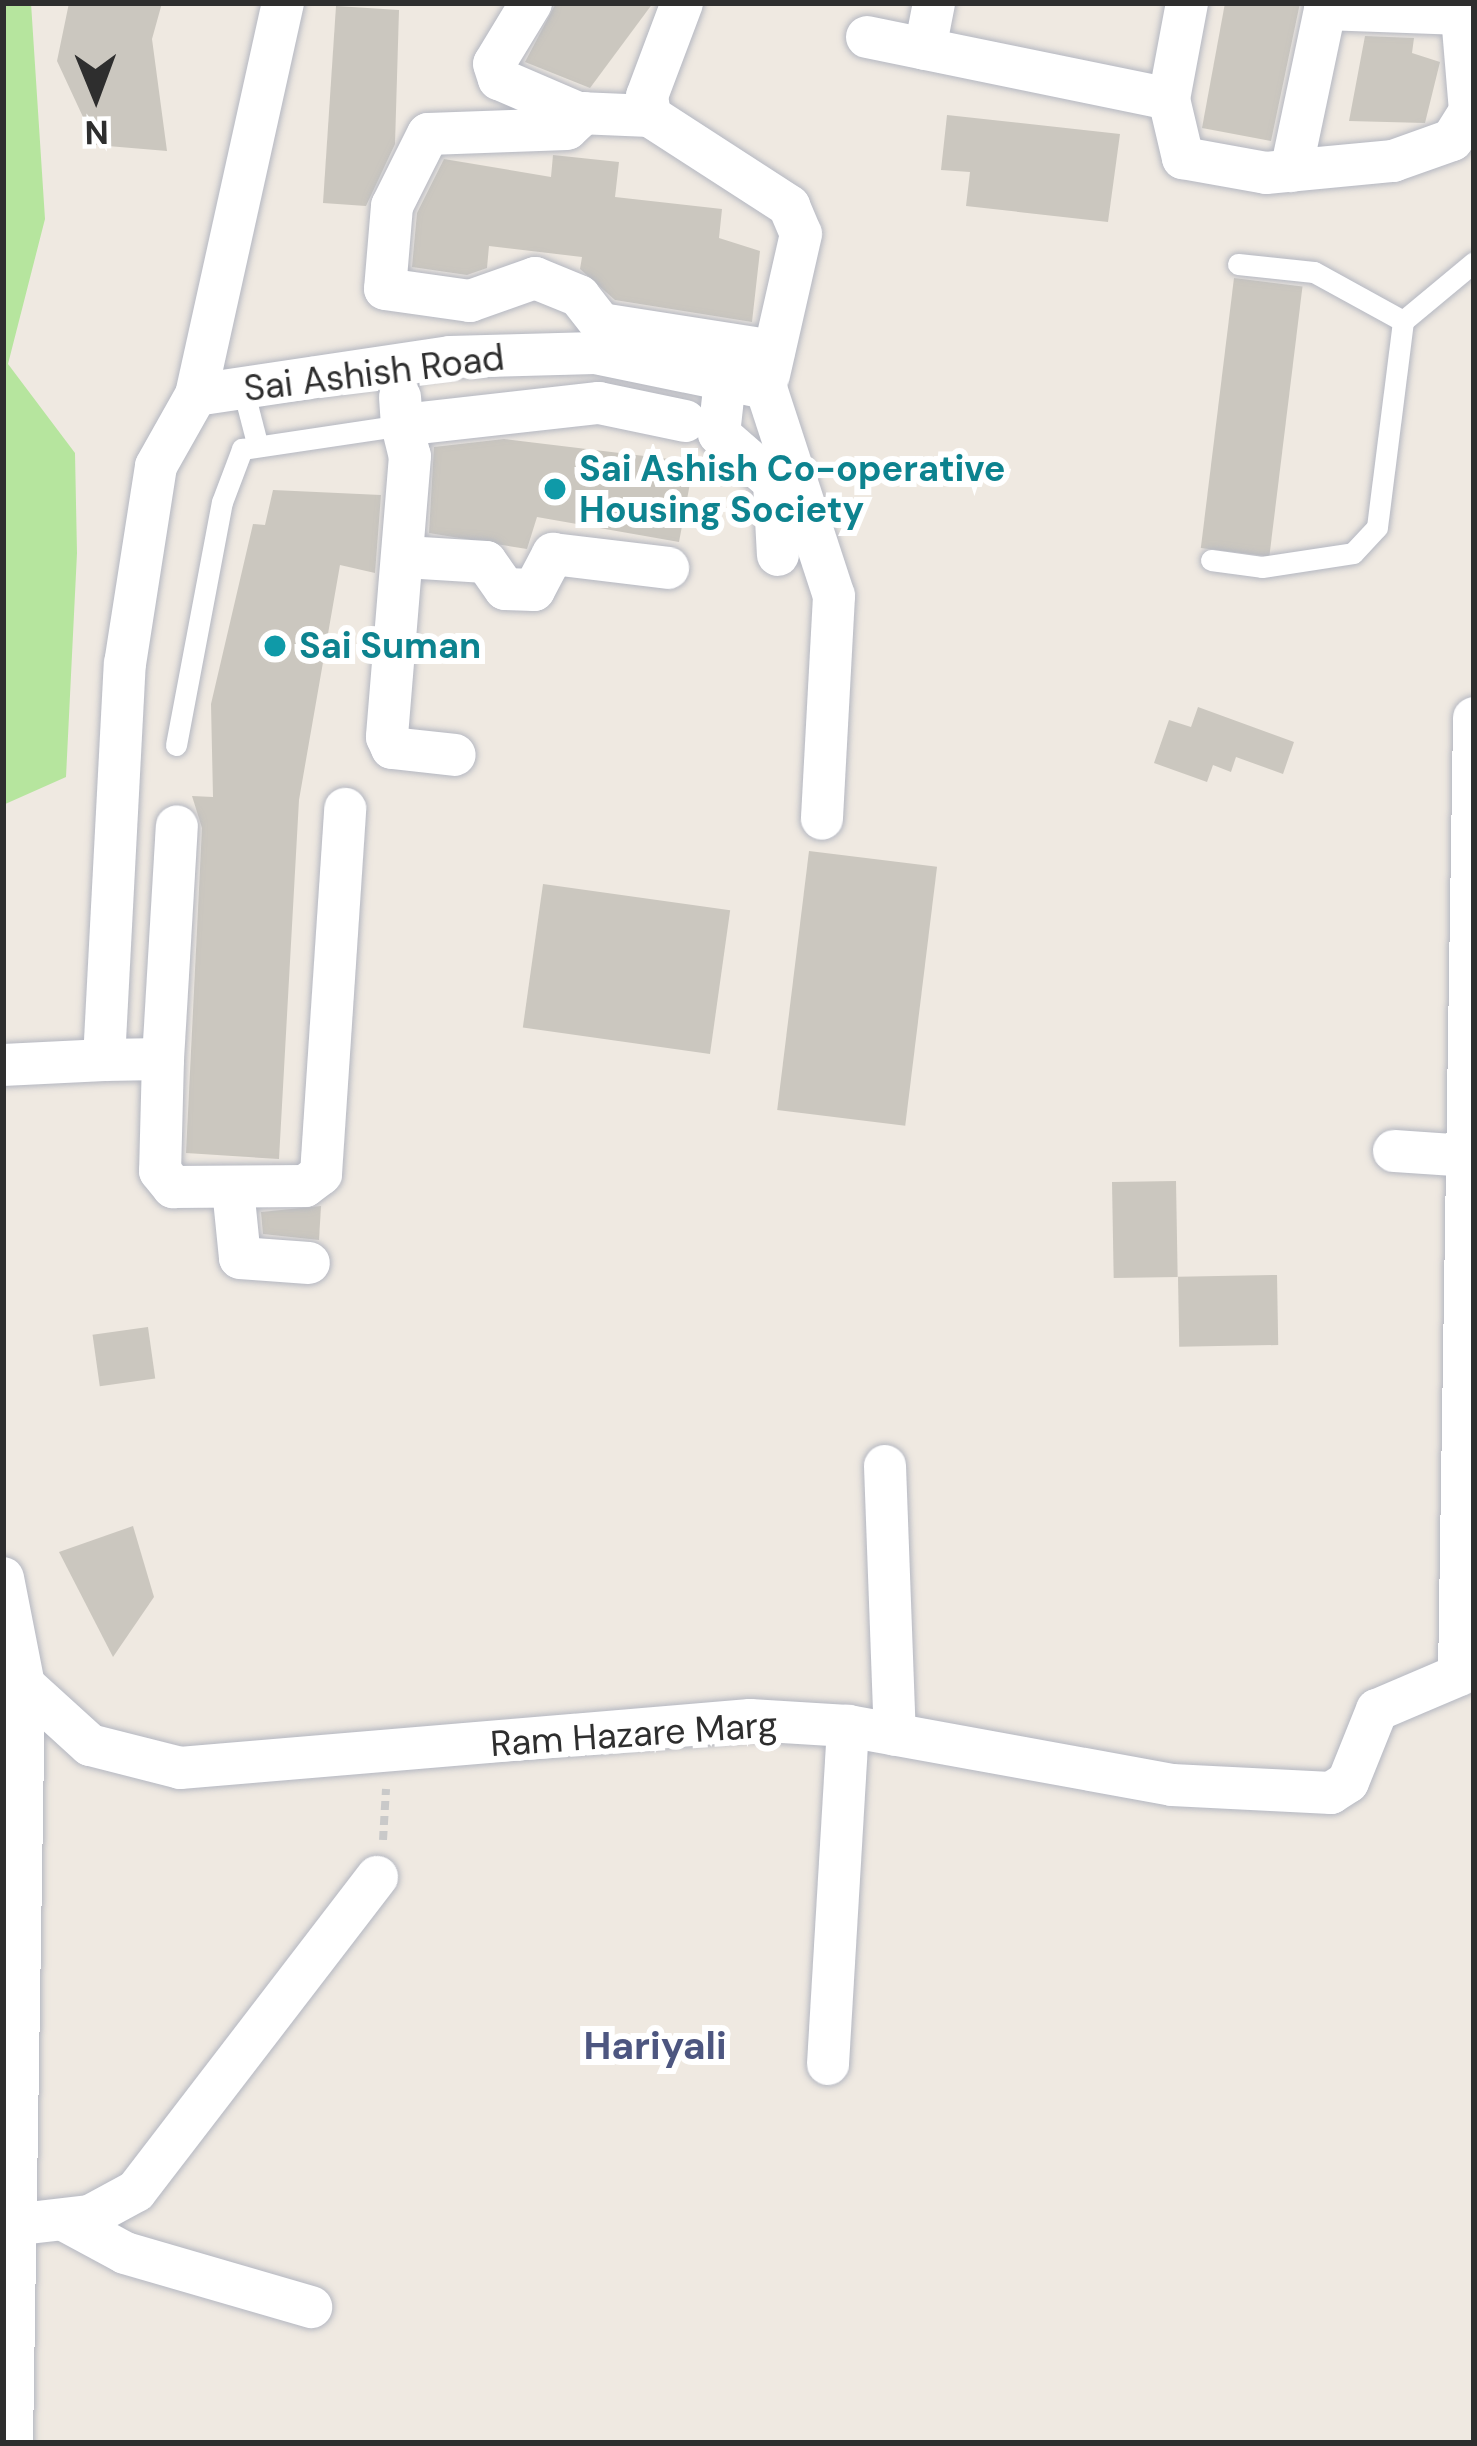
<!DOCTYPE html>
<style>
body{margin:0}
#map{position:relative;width:1477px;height:2446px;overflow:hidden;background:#efe9e1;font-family:"DM Sans",sans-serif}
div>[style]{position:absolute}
.green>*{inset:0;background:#b6e59e}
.building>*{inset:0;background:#cbc7bf;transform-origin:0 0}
.path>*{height:8px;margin-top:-4px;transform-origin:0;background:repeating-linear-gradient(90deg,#c9c9c9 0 9px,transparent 0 15px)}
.roads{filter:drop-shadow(0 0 3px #b4b7c1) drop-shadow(0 0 3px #b4b7c1)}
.lane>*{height:21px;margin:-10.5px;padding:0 10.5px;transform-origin:10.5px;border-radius:10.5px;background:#fff}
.street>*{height:42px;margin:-21px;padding:0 21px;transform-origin:21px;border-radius:21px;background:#fff}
.dots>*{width:33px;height:33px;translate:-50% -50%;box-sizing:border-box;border:6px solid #fff;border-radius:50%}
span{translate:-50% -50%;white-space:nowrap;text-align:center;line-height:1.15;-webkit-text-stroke:12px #fff;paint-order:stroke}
.street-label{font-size:36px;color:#2e2e2e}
.culture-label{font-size:36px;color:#0d838f;font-weight:700}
.left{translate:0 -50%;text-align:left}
.neighbourhood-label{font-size:39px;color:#4d5680;font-weight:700}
.frame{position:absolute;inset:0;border:6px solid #2e2e2e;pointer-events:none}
.north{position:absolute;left:36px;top:36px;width:120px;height:120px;-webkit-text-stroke:9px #fff;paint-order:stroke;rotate:179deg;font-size:33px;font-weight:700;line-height:48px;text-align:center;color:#2e2e2e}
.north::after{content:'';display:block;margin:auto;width:42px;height:54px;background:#2e2e2e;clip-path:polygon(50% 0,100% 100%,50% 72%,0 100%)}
</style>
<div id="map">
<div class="green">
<div style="clip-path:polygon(3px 3px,31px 3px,45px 219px,8px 364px,75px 453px,77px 553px,66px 777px,3px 805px)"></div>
</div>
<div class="building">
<div style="clip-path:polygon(69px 3px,162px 3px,152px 39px,167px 151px,96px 145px,57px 61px)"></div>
<div style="clip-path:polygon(556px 3px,653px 3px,590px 88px,525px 62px)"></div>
<div style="clip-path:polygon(1225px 3px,1300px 3px,1271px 141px,1202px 128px)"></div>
<div style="clip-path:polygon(336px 6px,399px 10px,395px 144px,366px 206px,323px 203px)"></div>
<div style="clip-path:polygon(1365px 36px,1414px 38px,1412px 53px,1440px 62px,1425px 123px,1349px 121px)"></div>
<div style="clip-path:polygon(947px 115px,1120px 134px,1108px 222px,966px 206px,970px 172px,941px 170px)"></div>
<div style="clip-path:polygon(553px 155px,619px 162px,615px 197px,722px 209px,719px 238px,760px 251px,752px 322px,615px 300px,580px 269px,582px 257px,489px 246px,487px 268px,467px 275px,412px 267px,417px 213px,444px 159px,551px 177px)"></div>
<div style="left:1234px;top:278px;width:69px;height:272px;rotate:7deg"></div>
<div style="clip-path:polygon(504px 439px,694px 462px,679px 542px,537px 517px,527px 549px,429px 533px,434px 447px)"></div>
<div style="clip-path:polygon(273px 490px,381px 495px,375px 573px,340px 565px,299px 800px,279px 1159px,186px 1153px,202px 828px,192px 796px,213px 797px,211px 704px,253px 524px,265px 525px)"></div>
<div style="clip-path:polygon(1198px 707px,1294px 742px,1283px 774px,1236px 757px,1231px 772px,1213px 765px,1207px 782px,1154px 763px,1169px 720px,1191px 727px)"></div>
<div style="left:809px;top:851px;width:129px;height:261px;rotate:7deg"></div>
<div style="left:543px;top:884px;width:189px;height:145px;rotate:8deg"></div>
<div style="left:1176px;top:1181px;width:96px;height:64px;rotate:89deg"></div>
<div style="clip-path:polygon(321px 1206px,319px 1240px,263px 1234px,261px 1212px)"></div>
<div style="left:1277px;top:1275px;width:70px;height:99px;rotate:89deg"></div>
<div style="left:148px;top:1327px;width:52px;height:56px;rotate:82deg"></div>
<div style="clip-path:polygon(133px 1526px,154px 1597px,113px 1657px,59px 1552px)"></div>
</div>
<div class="path">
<div style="left:383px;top:1840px;width:51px;rotate:-86.6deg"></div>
</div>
<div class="roads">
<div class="lane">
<div style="left:1238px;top:264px;width:76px;rotate:6deg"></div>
<div style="left:1314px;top:272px;width:102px;rotate:28.8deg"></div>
<div style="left:243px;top:389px;width:56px;rotate:75.5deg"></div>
<div style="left:1211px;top:560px;width:51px;rotate:7.8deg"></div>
<div style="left:1262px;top:567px;width:92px;rotate:-8.7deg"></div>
<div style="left:1353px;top:553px;width:35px;rotate:-47deg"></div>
<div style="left:1377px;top:527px;width:208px;rotate:-82.8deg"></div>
<div style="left:1403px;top:321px;width:92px;rotate:-39.7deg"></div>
<div style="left:176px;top:745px;width:247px;rotate:-79.3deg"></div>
<div style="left:222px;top:502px;width:57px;rotate:-69.3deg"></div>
<div style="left:242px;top:449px;width:162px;rotate:-8.5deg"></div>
</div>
<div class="street">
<div style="left:531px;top:3px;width:71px;rotate:121.2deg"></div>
<div style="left:494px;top:64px;width:16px;rotate:72deg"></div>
<div style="left:499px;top:79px;width:86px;rotate:23.3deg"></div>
<div style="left:578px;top:113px;width:72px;rotate:2.4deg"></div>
<div style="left:682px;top:3px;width:99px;rotate:110.6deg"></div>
<div style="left:647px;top:96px;width:20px;rotate:81deg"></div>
<div style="left:650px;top:116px;width:166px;rotate:32.9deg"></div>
<div style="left:789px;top:206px;width:30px;rotate:67deg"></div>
<div style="left:801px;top:234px;width:145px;rotate:102.8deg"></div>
<div style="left:867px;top:37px;width:308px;rotate:11.6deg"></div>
<div style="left:1169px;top:99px;width:61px;rotate:76.7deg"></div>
<div style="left:1183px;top:158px;width:84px;rotate:10.2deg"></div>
<div style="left:1266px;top:173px;width:128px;rotate:-5.4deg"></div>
<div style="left:1393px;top:161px;width:63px;rotate:-19.6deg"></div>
<div style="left:1452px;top:140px;width:34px;rotate:-58deg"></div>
<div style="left:1470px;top:111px;width:108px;rotate:-94.8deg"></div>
<div style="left:925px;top:49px;width:47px;rotate:-78.9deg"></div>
<div style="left:1169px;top:99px;width:98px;rotate:-79.4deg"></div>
<div style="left:584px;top:113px;width:23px;rotate:137deg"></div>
<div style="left:567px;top:129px;width:139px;rotate:177.9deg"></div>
<div style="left:428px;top:134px;width:80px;rotate:116.6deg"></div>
<div style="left:392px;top:206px;width:83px;rotate:94.8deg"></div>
<div style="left:385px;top:289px;width:86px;rotate:8deg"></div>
<div style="left:470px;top:301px;width:69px;rotate:-19.5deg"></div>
<div style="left:535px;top:278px;width:48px;rotate:22.2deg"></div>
<div style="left:579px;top:296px;width:36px;rotate:52deg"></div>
<div style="left:601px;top:324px;width:175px;rotate:8.9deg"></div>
<div style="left:1291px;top:171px;width:166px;rotate:-78.1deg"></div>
<div style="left:1325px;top:9px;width:137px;rotate:2.1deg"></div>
<div style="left:725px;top:380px;width:54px;rotate:96.3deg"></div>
<div style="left:719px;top:434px;width:73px;rotate:41.1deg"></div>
<div style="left:774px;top:482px;width:73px;rotate:86.9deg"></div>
<div style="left:766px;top:388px;width:219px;rotate:71.9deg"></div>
<div style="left:834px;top:596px;width:223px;rotate:93.1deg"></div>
<div style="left:196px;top:395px;width:257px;rotate:-8.5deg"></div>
<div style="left:450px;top:357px;width:145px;rotate:-1.6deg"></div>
<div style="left:595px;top:353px;width:175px;rotate:11.6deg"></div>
<div style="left:400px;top:397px;width:28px;rotate:86deg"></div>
<div style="left:402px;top:425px;width:198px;rotate:-6.4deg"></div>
<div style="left:599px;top:403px;width:88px;rotate:11.8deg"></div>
<div style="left:402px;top:425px;width:32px;rotate:76deg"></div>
<div style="left:410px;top:456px;width:282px;rotate:94.7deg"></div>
<div style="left:387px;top:737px;width:12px;rotate:66deg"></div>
<div style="left:392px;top:748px;width:63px;rotate:6.3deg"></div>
<div style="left:405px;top:557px;width:81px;rotate:3.5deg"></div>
<div style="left:486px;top:562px;width:33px;rotate:55deg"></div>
<div style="left:505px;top:589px;width:29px;rotate:2deg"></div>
<div style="left:534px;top:590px;width:41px;rotate:-62.2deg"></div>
<div style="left:553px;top:554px;width:116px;rotate:6.9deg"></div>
<div style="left:163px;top:1059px;width:233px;rotate:-86.6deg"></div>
<div style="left:104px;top:1060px;width:59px;rotate:-1deg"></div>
<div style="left:163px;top:1059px;width:112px;rotate:91.5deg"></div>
<div style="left:160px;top:1171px;width:21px;rotate:51deg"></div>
<div style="left:173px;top:1187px;width:132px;rotate:-0.4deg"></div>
<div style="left:305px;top:1186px;width:20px;rotate:-37deg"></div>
<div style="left:321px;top:1174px;width:366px;rotate:-86.2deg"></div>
<div style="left:3px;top:1065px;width:101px;rotate:-2.8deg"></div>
<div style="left:104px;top:1060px;width:397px;rotate:-87deg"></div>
<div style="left:125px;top:664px;width:200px;rotate:-81.1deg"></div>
<div style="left:156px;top:466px;width:81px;rotate:-60.6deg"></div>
<div style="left:196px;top:395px;width:402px;rotate:-77.5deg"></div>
<div style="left:1394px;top:1151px;width:73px;rotate:3.9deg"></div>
<div style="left:233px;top:1189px;width:69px;rotate:84.2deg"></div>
<div style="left:240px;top:1258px;width:69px;rotate:4.1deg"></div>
<div style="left:885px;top:1466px;width:269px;rotate:87.9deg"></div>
<div style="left:3px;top:1578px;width:109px;rotate:78.9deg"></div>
<div style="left:24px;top:1685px;width:89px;rotate:42.3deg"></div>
<div style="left:90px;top:1745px;width:93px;rotate:14.3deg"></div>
<div style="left:180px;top:1768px;width:572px;rotate:-4.81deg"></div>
<div style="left:750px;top:1720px;width:98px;rotate:3.5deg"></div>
<div style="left:848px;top:1726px;width:329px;rotate:10.3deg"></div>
<div style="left:1172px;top:1785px;width:159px;rotate:2.9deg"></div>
<div style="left:1331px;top:1793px;width:20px;rotate:-33deg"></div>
<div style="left:1348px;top:1782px;width:78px;rotate:-68.1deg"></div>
<div style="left:1377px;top:1710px;width:89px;rotate:-23.1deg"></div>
<div style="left:1459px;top:1675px;width:957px;rotate:-89.1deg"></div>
<div style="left:828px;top:2064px;width:339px;rotate:-86.6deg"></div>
<div style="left:64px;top:2220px;width:69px;rotate:28.4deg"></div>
<div style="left:125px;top:2253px;width:194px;rotate:16.2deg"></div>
<div style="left:3px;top:2226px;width:88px;rotate:-6.6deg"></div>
<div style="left:90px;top:2216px;width:52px;rotate:-28.5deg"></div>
<div style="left:136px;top:2191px;width:396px;rotate:-52.5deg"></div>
<div style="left:12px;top:2443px;width:758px;rotate:-89.09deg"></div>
</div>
</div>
<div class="dots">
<div style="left:555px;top:489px;background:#0f9aa8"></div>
<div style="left:275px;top:646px;background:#0f9aa8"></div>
</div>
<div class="street-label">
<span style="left:374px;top:373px;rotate:-7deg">Sai Ashish Road</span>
<span style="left:634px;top:1734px;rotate:-4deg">Ram Hazare Marg</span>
</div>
<div class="culture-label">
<span class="left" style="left:579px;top:489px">Sai Ashish Co-operative<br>Housing Society</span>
<span class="left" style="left:299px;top:646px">Sai Suman</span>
</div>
<div class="neighbourhood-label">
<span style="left:655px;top:2046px">Hariyali</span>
</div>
<div class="frame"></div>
<div class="north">N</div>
</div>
